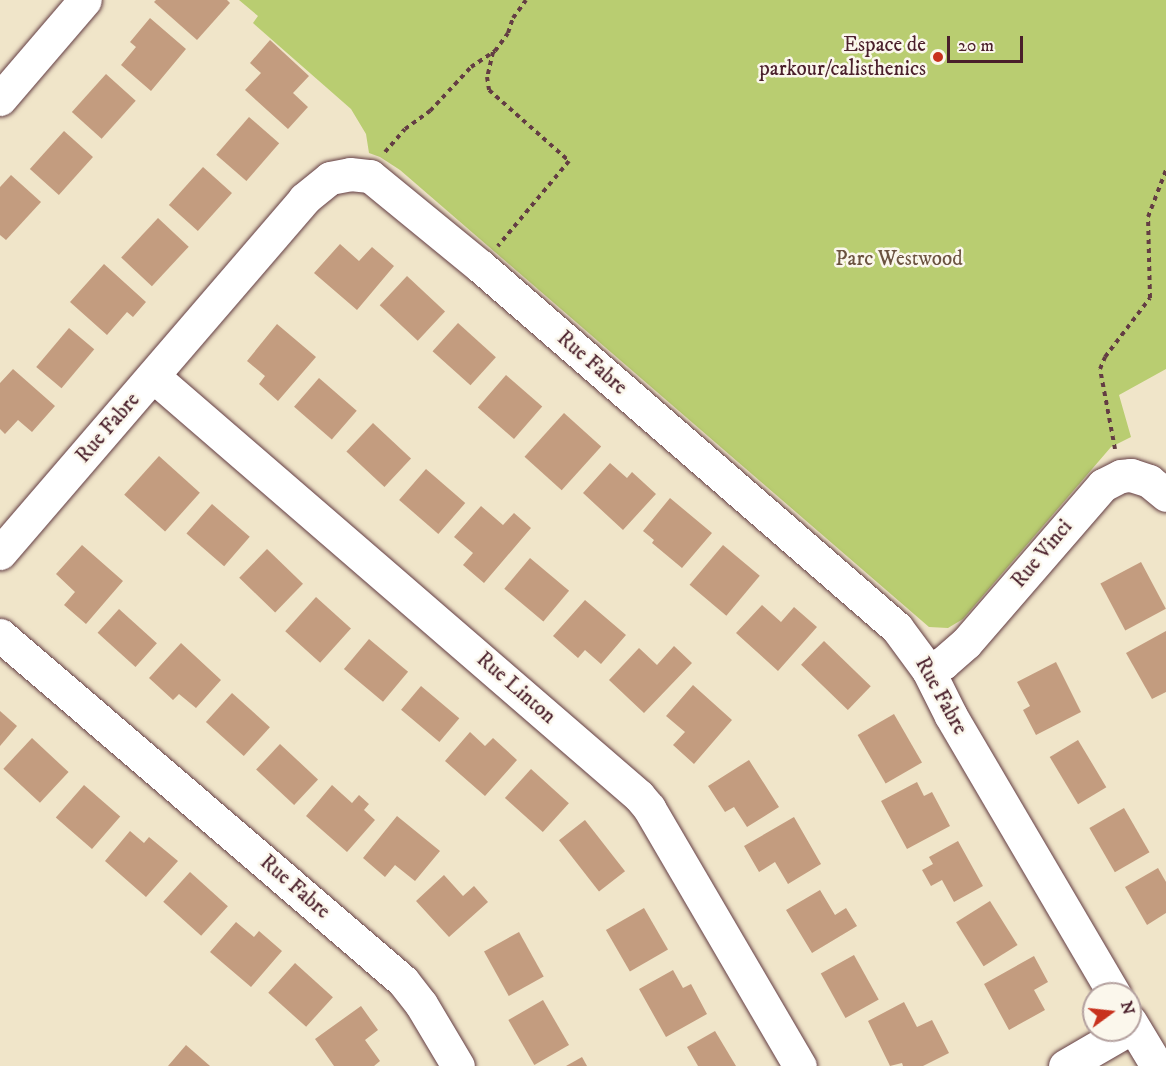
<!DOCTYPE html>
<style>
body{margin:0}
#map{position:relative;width:1166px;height:1066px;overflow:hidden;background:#f0e5c9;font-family:"IM FELL DW Pica",serif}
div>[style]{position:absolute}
.green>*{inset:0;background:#b9cd71}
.building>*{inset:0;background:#c39c7f;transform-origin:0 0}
.path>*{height:4px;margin-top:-2px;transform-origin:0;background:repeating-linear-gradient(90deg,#633d43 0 4.5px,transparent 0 9px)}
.roads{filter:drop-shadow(0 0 2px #633d43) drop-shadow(0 0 2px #633d43)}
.minor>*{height:33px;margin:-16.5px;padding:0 16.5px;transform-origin:16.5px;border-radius:16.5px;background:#fff}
.dots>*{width:16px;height:16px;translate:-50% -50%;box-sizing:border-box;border:3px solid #fbf7ec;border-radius:50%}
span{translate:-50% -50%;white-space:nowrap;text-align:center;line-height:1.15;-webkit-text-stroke:5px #fbf7ec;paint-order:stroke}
.poi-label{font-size:21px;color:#4a1f2b}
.right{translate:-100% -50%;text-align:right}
.park-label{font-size:21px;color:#6b5340}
.street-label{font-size:21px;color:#4a1f2b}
.north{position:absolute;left:1082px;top:982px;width:60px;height:60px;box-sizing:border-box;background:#fbf7ec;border:2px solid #b4a19f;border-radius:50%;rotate:75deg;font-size:16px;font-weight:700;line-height:24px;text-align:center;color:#4a1f2b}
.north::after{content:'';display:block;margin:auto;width:21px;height:27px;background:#c8321e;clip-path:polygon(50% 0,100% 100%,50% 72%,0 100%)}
.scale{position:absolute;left:947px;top:36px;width:76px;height:27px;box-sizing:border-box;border:3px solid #4a1f2b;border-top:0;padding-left:8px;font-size:18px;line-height:21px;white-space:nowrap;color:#4a1f2b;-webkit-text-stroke:4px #fbf7ec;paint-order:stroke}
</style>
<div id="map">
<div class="green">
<div style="clip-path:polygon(239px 0,1166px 0,1166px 369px,1119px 395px,1131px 437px,1111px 447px,963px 619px,948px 628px,929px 627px,400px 170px,380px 157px,369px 153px,366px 134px,351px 109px,253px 23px,258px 16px)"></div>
</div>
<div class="building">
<div style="clip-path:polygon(156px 0,227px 0,230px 3px,197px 40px,154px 2px)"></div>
<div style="clip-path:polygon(150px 18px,186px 49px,151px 91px,121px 65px,136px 47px,130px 42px)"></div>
<div style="clip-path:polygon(270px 40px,309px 76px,293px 93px,308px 107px,288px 129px,245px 90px,261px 73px,250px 63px)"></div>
<div style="left:106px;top:74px;width:40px;height:51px;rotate:42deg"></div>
<div style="left:249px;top:117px;width:40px;height:50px;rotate:41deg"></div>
<div style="left:64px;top:131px;width:39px;height:51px;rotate:42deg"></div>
<div style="left:203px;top:167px;width:39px;height:51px;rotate:42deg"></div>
<div style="clip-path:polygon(11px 175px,41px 202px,6px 240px,0 235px,0 187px)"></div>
<div style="left:158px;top:218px;width:42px;height:54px;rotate:43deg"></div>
<div style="clip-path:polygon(340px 244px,359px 261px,372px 247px,394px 266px,357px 310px,314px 273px)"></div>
<div style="clip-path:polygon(104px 264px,146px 302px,133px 317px,127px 312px,107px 335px,70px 302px)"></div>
<div style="left:407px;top:276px;width:52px;height:40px;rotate:43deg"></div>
<div style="left:458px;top:323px;width:51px;height:38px;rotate:42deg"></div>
<div style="clip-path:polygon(277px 324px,316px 357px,278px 401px,259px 384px,265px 376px,247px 361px)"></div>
<div style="left:69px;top:328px;width:33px;height:51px;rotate:40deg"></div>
<div style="clip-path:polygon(13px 369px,55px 406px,32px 432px,18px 420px,5px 434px,0 429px,0 383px)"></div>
<div style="left:506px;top:375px;width:48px;height:43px;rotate:41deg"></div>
<div style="left:319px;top:378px;width:50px;height:38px;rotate:41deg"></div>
<div style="left:564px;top:413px;width:50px;height:59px;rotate:42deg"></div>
<div style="left:373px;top:423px;width:52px;height:39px;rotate:43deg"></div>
<div style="left:159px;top:456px;width:55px;height:52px;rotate:42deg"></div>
<div style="clip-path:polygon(610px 463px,627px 478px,632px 472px,656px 494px,623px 530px,583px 493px)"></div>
<div style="left:426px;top:469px;width:52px;height:41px;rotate:41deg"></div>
<div style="clip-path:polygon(670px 498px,712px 533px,682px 568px,652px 543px,654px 540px,643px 531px)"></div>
<div style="left:212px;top:504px;width:50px;height:39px;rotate:41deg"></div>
<div style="clip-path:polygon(481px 506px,503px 525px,514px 513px,531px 528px,484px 583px,463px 565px,473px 553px,454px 537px)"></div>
<div style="clip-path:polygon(82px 545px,123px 581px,86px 624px,64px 605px,75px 592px,56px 574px)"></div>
<div style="left:723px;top:545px;width:48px;height:52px;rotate:40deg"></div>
<div style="left:267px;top:549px;width:50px;height:40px;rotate:44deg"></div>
<div style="left:530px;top:558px;width:51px;height:40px;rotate:40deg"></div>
<div style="left:1141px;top:562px;width:53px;height:46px;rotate:62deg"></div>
<div style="left:316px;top:597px;width:47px;height:46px;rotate:42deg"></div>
<div style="clip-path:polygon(585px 600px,626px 635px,601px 664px,585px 650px,578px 658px,553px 636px)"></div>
<div style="clip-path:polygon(762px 605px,781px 622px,794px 607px,817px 627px,778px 671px,736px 633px)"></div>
<div style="left:119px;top:609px;width:51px;height:32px;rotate:42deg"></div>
<div style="clip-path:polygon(1166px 631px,1166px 692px,1152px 699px,1126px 653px)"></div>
<div style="left:369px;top:639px;width:51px;height:39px;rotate:40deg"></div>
<div style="left:824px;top:641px;width:65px;height:33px;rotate:44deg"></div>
<div style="clip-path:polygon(181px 643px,221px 680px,196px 708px,179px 694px,173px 700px,149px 678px)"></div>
<div style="clip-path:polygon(674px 646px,692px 663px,644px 713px,609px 680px,639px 648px,657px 665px)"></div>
<div style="clip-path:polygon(1056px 662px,1081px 712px,1036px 735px,1023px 710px,1030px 706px,1017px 682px)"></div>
<div style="clip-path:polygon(693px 685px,732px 720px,694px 764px,673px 745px,685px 732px,666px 716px)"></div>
<div style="left:421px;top:686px;width:50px;height:31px;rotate:40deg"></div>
<div style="left:232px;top:693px;width:51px;height:39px;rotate:42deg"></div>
<div style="clip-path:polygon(0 711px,17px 726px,0 746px)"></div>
<div style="left:894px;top:714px;width:56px;height:42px;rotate:60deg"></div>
<div style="clip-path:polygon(470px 732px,485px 746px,493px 738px,517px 760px,485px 796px,445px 761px)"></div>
<div style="left:32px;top:738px;width:50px;height:42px;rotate:43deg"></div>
<div style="left:1078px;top:740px;width:55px;height:33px;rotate:59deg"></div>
<div style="left:280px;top:744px;width:52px;height:35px;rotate:43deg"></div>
<div style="clip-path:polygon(749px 760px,779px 807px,747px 827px,734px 807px,725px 812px,708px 786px)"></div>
<div style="left:531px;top:769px;width:51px;height:39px;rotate:42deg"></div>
<div style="clip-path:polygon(917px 782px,924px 796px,932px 792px,950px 826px,907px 849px,881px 801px)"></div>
<div style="left:84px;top:785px;width:48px;height:43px;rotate:41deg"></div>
<div style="clip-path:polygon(332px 785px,352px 803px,359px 795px,369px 804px,364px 810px,375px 820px,347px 852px,306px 816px)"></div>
<div style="left:1124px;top:808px;width:51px;height:40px;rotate:60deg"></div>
<div style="clip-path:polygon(397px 816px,440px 851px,415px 881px,395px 865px,385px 877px,363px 858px)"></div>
<div style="clip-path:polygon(794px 817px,821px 864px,788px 884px,775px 862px,759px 872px,744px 846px)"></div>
<div style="left:585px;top:820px;width:65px;height:33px;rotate:52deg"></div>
<div style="clip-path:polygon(130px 831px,144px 843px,149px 837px,178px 861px,146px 897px,105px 861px)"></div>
<div style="clip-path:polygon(958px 841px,983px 886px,954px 902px,942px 880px,931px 886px,922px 870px,933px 864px,929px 857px)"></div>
<div style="clip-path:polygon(1158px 868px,1166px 882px,1166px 913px,1147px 925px,1125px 887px)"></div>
<div style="left:190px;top:872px;width:51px;height:40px;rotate:42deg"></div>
<div style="clip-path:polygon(444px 875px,463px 896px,474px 886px,488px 902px,449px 937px,416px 901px)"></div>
<div style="clip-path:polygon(820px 890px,835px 915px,846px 908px,857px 926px,812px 953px,786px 910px)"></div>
<div style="left:990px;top:901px;width:52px;height:40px;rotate:58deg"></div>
<div style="left:644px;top:908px;width:48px;height:44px;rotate:60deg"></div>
<div style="clip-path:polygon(236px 922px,254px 937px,259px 931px,282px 951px,251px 987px,210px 952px)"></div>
<div style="left:519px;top:932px;width:51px;height:40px;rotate:61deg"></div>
<div style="left:854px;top:955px;width:51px;height:38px;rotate:61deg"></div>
<div style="clip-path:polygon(1034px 956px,1048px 982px,1034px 990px,1045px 1010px,1009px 1030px,984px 984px)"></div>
<div style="left:295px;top:963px;width:51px;height:40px;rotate:42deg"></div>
<div style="clip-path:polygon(673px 970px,683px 988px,691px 984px,707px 1014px,666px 1037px,639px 989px)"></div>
<div style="left:543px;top:1000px;width:52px;height:40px;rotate:60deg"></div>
<div style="clip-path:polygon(904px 1002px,917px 1027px,932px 1020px,949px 1053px,923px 1066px,903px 1066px,902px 1063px,890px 1066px,868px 1021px)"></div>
<div style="clip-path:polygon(361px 1006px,378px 1030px,365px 1040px,380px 1061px,374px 1066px,334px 1066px,315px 1039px)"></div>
<div style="clip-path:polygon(715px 1031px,736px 1066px,698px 1066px,687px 1047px)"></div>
<div style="clip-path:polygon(186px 1045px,210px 1066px,168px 1066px)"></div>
<div style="clip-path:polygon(582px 1057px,587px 1066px,566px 1066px)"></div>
</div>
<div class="path">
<div style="left:493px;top:52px;width:26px;rotate:103deg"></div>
<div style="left:487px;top:77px;width:13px;rotate:81deg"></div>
<div style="left:489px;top:90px;width:107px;rotate:41.6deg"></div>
<div style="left:569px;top:161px;width:111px;rotate:129.9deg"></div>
<div style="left:385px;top:152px;width:30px;rotate:-49deg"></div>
<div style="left:405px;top:129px;width:31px;rotate:-36deg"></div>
<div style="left:430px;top:111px;width:60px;rotate:-47deg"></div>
<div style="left:471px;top:67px;width:29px;rotate:-34deg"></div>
<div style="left:495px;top:51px;width:22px;rotate:-54deg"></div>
<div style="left:508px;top:33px;width:16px;rotate:-72deg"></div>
<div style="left:513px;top:18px;width:22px;rotate:-54deg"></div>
<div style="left:1115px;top:449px;width:81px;rotate:-100.6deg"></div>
<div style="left:1100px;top:369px;width:13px;rotate:-67deg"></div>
<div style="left:1105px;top:357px;width:74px;rotate:-52.7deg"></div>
<div style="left:1150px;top:298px;width:81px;rotate:-91.4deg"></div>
<div style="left:1148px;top:217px;width:50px;rotate:-69deg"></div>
</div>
<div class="roads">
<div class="minor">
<div style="left:0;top:99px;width:130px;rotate:-49.4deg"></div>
<div style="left:153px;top:376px;width:642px;rotate:40.83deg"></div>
<div style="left:639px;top:796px;width:16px;rotate:50deg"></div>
<div style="left:649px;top:808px;width:299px;rotate:59.7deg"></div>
<div style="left:0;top:553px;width:467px;rotate:-49.3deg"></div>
<div style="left:304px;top:199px;width:33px;rotate:-39deg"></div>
<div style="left:330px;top:178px;width:20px;rotate:-11deg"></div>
<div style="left:350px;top:174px;width:20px;rotate:6deg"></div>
<div style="left:370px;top:176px;width:142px;rotate:39.3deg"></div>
<div style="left:480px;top:266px;width:552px;rotate:40.96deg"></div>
<div style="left:897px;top:628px;width:52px;rotate:53.6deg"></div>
<div style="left:928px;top:670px;width:51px;rotate:63.4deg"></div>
<div style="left:951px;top:716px;width:322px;rotate:59.6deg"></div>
<div style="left:0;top:635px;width:531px;rotate:40.65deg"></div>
<div style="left:403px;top:981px;width:29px;rotate:52deg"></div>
<div style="left:421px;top:1004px;width:72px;rotate:59.2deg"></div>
<div style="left:928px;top:670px;width:17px;rotate:-25deg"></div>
<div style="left:943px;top:663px;width:30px;rotate:-41deg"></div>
<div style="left:966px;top:643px;width:209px;rotate:-49.1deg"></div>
<div style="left:1103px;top:485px;width:20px;rotate:-27deg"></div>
<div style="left:1121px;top:476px;width:10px;rotate:-6deg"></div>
<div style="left:1131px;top:475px;width:19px;rotate:18deg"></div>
<div style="left:1149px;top:481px;width:22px;rotate:39deg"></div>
<div style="left:1130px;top:1021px;width:52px;rotate:59deg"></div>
<div style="left:1065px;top:1066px;width:72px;rotate:-30.1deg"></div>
</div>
</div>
<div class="dots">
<div style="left:938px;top:57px;background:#c8321e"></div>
</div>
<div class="poi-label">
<span class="right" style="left:926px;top:57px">Espace de<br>parkour/calisthenics</span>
</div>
<div class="park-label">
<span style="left:899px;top:259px">Parc Westwood</span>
</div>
<div class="street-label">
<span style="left:592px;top:363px;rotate:41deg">Rue Fabre</span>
<span style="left:108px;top:428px;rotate:-49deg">Rue Fabre</span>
<span style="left:1042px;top:554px;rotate:-50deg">Rue Vinci</span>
<span style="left:516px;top:688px;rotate:41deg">Rue Linton</span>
<span style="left:941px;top:696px;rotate:61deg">Rue Fabre</span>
<span style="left:295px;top:887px;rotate:41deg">Rue Fabre</span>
</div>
<div class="north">N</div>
<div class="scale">20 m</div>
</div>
